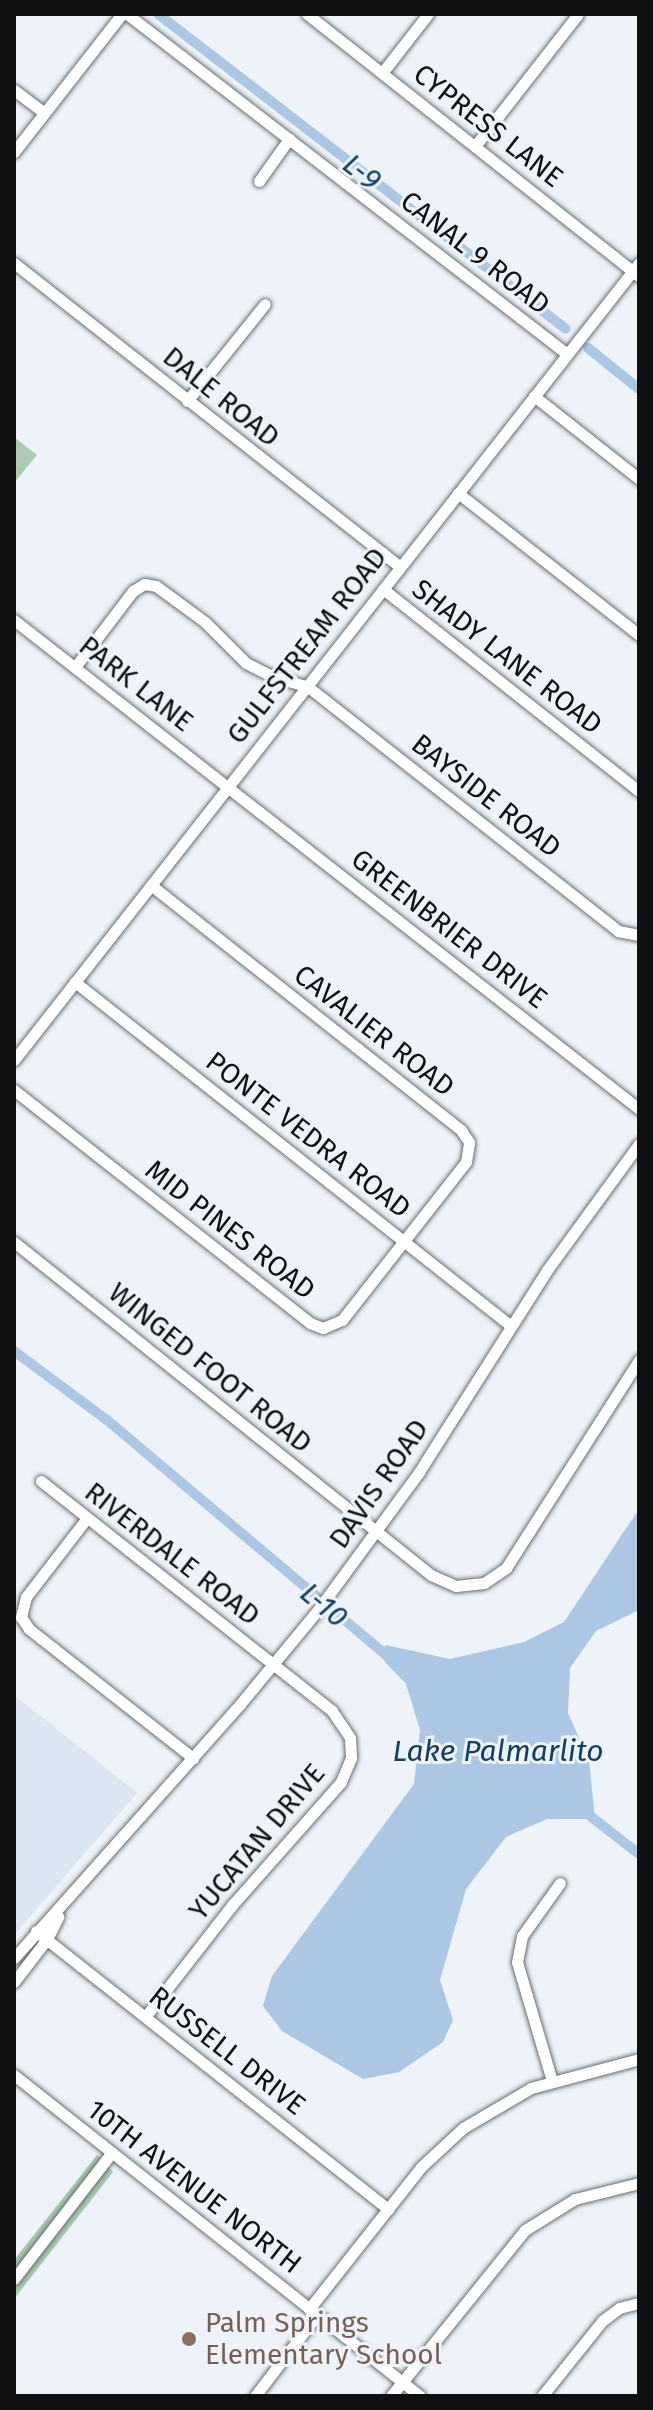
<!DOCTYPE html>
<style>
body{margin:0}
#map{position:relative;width:653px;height:2410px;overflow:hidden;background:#edf3f8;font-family:"Fira Sans",sans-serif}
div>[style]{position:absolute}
.built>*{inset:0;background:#dce6f2}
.green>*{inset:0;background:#abcbb2}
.water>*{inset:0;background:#abc7e4}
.canal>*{height:10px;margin:-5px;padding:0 5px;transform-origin:5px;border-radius:5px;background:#abc7e4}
.roads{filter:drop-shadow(0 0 2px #696e72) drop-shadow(0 0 2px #696e72)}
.minor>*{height:11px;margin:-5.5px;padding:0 5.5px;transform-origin:5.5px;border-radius:5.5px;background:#fff}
.dots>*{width:22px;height:22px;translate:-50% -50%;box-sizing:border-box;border:4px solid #edf3f8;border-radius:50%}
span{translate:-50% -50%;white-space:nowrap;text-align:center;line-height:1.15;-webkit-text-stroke:6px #edf3f8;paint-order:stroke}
.street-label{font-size:28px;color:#0e1012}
.education-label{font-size:28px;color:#785e54}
.left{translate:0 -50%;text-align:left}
.water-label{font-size:30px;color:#143f65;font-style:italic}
.frame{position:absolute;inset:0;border:16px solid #0e1012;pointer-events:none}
</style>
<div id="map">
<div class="built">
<div style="clip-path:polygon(14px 1695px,137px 1793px,14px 1935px)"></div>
</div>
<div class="green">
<div style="clip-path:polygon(14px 437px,37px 455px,14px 483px)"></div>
<div style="clip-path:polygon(97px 2155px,113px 2172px,14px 2299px,14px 2260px)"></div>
</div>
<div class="water">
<div style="clip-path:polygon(639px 1509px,639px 1610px,596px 1631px,570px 1668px,568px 1713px,589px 1760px,595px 1819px,547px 1819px,506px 1837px,466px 1889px,440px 1980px,453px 2020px,443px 2042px,399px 2072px,363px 2079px,282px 2031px,263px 2006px,272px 1976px,414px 1784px,420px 1730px,406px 1684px,384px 1661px,385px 1645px,450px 1659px,524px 1642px,564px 1622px)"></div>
</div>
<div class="canal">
<div style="left:158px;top:14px;width:515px;rotate:37.67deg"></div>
<div style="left:588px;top:348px;width:65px;rotate:38.8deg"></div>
<div style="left:14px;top:1351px;width:116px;rotate:36.6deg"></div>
<div style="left:107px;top:1420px;width:374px;rotate:40.1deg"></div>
<div style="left:585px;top:1812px;width:68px;rotate:37.9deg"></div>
</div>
<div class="roads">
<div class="minor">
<div style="left:127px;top:14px;width:556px;rotate:37.69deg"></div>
<div style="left:307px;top:14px;width:423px;rotate:38.3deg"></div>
<div style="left:382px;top:73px;width:75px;rotate:-52.1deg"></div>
<div style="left:14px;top:90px;width:38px;rotate:37deg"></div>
<div style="left:475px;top:146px;width:167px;rotate:-52deg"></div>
<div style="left:14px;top:152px;width:175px;rotate:-52deg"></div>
<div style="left:259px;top:181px;width:52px;rotate:-54.5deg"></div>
<div style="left:14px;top:263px;width:491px;rotate:38.2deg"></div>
<div style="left:534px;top:396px;width:134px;rotate:38.3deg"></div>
<div style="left:187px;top:401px;width:124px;rotate:-51.2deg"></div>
<div style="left:458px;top:493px;width:230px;rotate:38.1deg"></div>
<div style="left:383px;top:589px;width:326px;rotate:38.3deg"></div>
<div style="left:14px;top:620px;width:794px;rotate:38.04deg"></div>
<div style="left:75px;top:667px;width:96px;rotate:-52.7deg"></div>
<div style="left:133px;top:591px;width:13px;rotate:-32deg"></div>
<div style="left:144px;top:584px;width:12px;rotate:9deg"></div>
<div style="left:156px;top:586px;width:61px;rotate:36.3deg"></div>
<div style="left:205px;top:622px;width:58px;rotate:45deg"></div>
<div style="left:246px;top:663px;width:28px;rotate:27deg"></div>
<div style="left:271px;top:676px;width:37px;rotate:16deg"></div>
<div style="left:307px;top:686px;width:396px;rotate:38.2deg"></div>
<div style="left:618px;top:931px;width:21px;rotate:11deg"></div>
<div style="left:75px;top:982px;width:555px;rotate:38.27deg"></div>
<div style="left:14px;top:1060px;width:1013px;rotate:-51.9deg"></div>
<div style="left:14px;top:1090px;width:377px;rotate:38.2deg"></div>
<div style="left:310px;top:1323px;width:14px;rotate:21deg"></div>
<div style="left:323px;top:1328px;width:21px;rotate:-23deg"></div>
<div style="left:342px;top:1320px;width:201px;rotate:-51.9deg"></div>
<div style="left:466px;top:1162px;width:20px;rotate:-81deg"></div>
<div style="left:469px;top:1142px;width:14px;rotate:-124deg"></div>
<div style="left:461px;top:1130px;width:395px;rotate:-141.7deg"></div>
<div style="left:14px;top:1242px;width:534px;rotate:38.61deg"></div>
<div style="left:431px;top:1575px;width:27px;rotate:24deg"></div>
<div style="left:456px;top:1586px;width:28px;rotate:-6deg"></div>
<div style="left:484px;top:1583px;width:27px;rotate:-34deg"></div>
<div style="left:506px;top:1568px;width:247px;rotate:-57.4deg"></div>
<div style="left:41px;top:1481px;width:371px;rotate:38.3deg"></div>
<div style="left:332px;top:1711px;width:32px;rotate:56deg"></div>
<div style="left:350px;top:1738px;width:20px;rotate:87deg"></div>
<div style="left:351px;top:1758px;width:26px;rotate:113deg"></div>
<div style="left:341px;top:1782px;width:163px;rotate:131.5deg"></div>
<div style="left:233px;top:1904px;width:143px;rotate:127.9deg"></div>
<div style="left:87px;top:1518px;width:100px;rotate:127.7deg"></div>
<div style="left:26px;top:1597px;width:21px;rotate:104deg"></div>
<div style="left:21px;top:1617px;width:14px;rotate:56deg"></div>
<div style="left:29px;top:1629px;width:209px;rotate:38.2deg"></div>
<div style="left:36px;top:1931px;width:449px;rotate:38.3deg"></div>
<div style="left:14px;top:1958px;width:341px;rotate:-48.3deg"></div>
<div style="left:241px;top:1703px;width:119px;rotate:-50.4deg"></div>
<div style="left:317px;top:1611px;width:172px;rotate:-53.7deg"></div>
<div style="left:419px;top:1472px;width:239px;rotate:-57.6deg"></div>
<div style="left:547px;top:1270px;width:156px;rotate:-53.9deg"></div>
<div style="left:14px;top:1982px;width:54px;rotate:-52.5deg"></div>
<div style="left:47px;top:1939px;width:25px;rotate:-63deg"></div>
<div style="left:14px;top:2075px;width:518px;rotate:38.33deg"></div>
<div style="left:552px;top:2081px;width:124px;rotate:-106.4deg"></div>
<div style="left:517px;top:1962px;width:26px;rotate:-79deg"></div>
<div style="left:522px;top:1936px;width:65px;rotate:-54.4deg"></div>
<div style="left:14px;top:2279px;width:160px;rotate:-52.3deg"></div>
<div style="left:309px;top:2309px;width:181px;rotate:-51.7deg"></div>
<div style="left:421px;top:2167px;width:57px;rotate:-42.9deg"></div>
<div style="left:463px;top:2128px;width:79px;rotate:-30.5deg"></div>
<div style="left:531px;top:2088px;width:112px;rotate:-15deg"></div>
<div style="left:255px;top:2396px;width:102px;rotate:-52.6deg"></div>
<div style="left:391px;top:2396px;width:213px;rotate:-51.1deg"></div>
<div style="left:525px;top:2230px;width:59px;rotate:-31.8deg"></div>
<div style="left:575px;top:2199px;width:66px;rotate:-14deg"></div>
<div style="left:542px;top:2396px;width:96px;rotate:-51.3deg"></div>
<div style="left:602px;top:2321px;width:21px;rotate:-37deg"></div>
<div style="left:619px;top:2308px;width:21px;rotate:-14deg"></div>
</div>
</div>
<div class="dots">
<div style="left:189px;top:2339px;background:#8d6e63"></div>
</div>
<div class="street-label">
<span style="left:488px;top:126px;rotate:38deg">CYPRESS LANE</span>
<span style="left:475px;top:253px;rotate:38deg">CANAL 9 ROAD</span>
<span style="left:221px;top:397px;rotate:39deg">DALE ROAD</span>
<span style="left:307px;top:646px;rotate:-52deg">GULFSTREAM ROAD</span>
<span style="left:507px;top:657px;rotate:38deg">SHADY LANE ROAD</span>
<span style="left:136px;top:684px;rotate:38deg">PARK LANE</span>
<span style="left:486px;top:796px;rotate:38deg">BAYSIDE ROAD</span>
<span style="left:449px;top:929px;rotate:38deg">GREENBRIER DRIVE</span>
<span style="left:374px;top:1031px;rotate:38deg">CAVALIER ROAD</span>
<span style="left:308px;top:1135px;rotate:38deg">PONTE VEDRA ROAD</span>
<span style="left:230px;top:1230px;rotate:38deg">MID PINES ROAD</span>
<span style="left:210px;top:1368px;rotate:39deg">WINGED FOOT ROAD</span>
<span style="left:379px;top:1484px;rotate:-55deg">DAVIS ROAD</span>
<span style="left:172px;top:1554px;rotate:38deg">RIVERDALE ROAD</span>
<span style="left:257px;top:1842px;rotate:-50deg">YUCATAN DRIVE</span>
<span style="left:227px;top:2051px;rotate:38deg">RUSSELL DRIVE</span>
<span style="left:194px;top:2187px;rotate:38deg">10TH AVENUE NORTH</span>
</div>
<div class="education-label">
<span class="left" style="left:205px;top:2339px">Palm Springs<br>Elementary School</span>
</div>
<div class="water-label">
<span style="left:362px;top:172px;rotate:38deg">L-9</span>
<span style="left:324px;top:1605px;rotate:40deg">L-10</span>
<span style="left:498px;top:1751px">Lake Palmarlito</span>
</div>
<div class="frame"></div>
</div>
